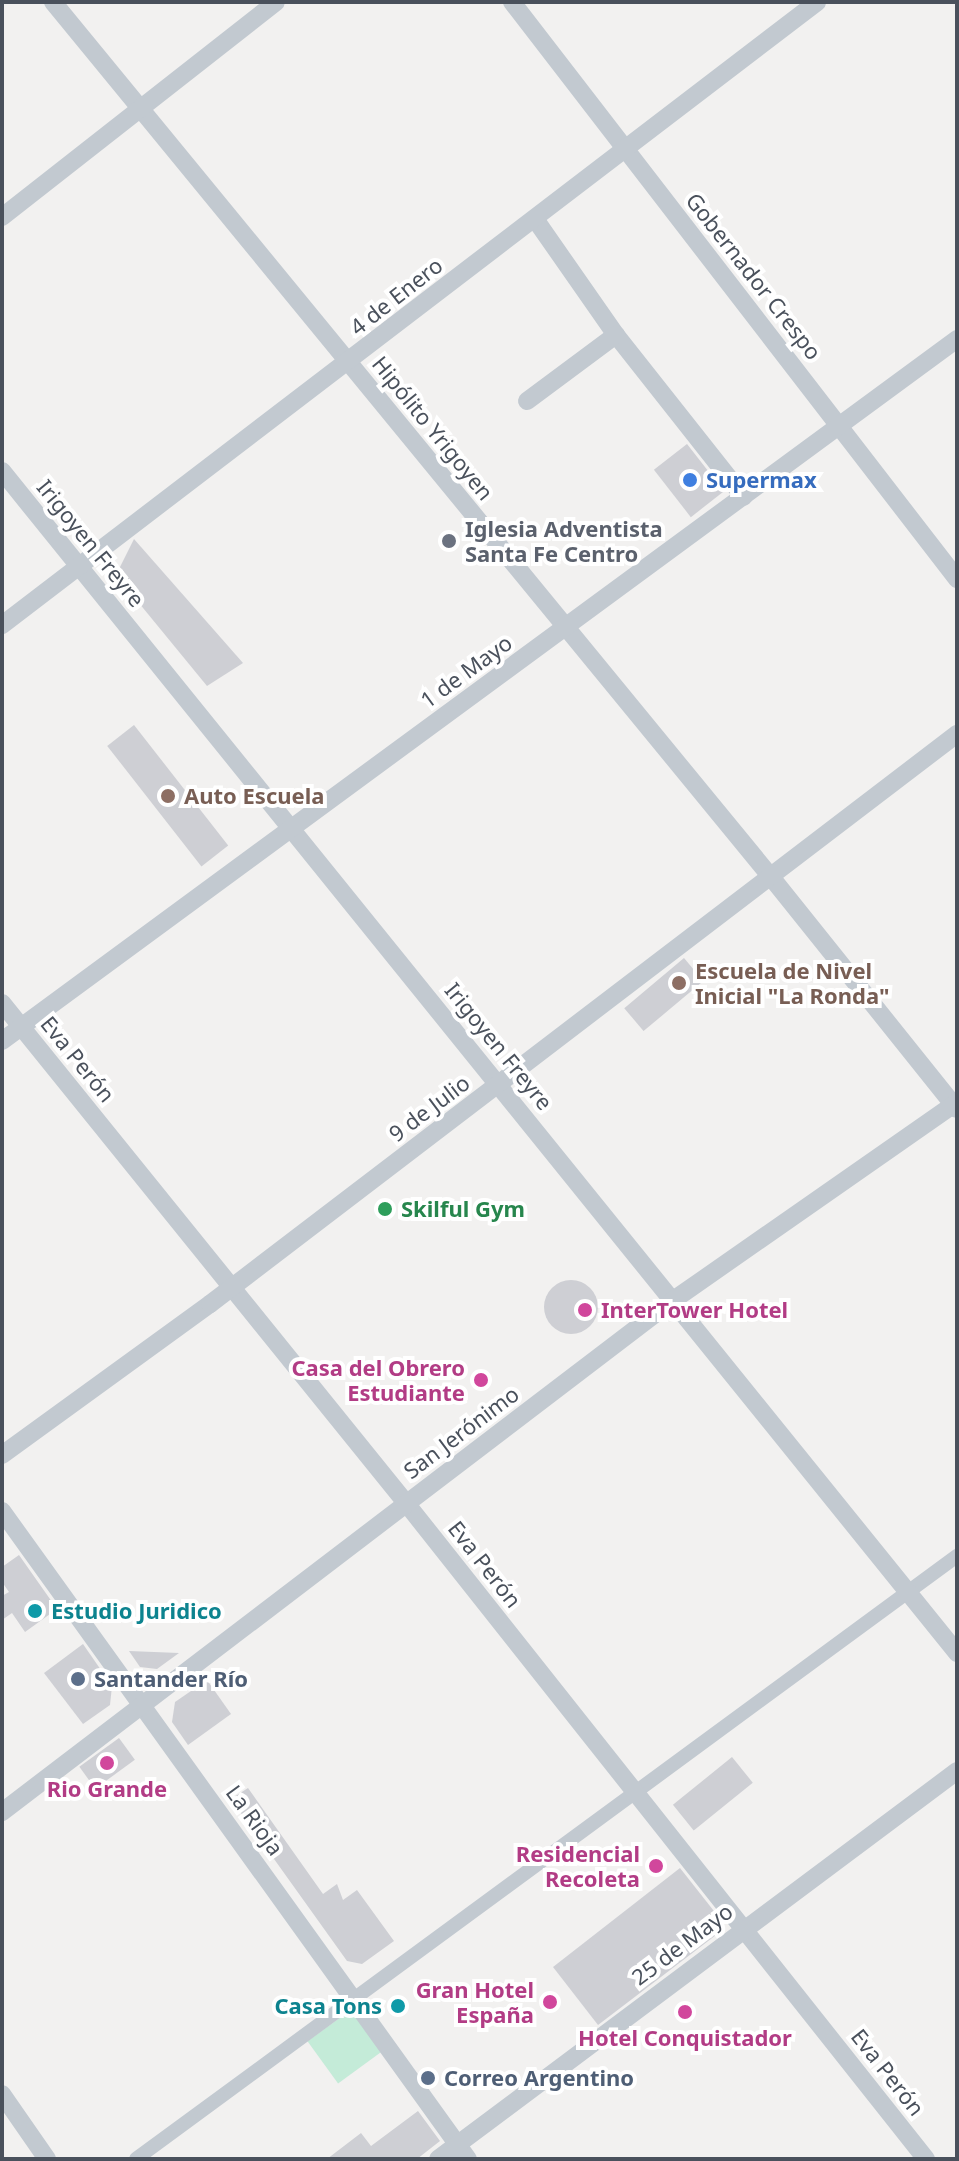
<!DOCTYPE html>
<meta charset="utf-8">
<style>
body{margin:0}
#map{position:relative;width:959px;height:2161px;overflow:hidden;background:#f2f1f0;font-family:"Noto Sans",sans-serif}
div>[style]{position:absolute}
.green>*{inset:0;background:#c4ebd8;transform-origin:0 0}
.building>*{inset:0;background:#cecfd4;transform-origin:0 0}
.round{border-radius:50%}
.pedestrian>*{height:14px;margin:-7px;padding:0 7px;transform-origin:7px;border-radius:7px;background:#c2c9d0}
.minor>*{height:18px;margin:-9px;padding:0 9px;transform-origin:9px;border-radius:9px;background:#c2c9d0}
.dots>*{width:22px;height:22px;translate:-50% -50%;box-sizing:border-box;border:4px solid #fff;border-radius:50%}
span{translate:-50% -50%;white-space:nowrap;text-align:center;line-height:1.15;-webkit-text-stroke:8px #fff;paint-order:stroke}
.street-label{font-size:22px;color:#4a515c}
.shop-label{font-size:22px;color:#366cbe;font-weight:700}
.left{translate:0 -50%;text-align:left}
.worship-label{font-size:22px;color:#5b616d;font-weight:700}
.education-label{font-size:22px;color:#785e54;font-weight:700}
.leisure-label{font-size:22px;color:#27864d;font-weight:700}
.hotel-label{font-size:22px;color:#b23c85;font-weight:700}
.right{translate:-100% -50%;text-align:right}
.culture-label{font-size:22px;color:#0d838f;font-weight:700}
.service-label{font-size:22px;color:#4e5e75;font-weight:700}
.frame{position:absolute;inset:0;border:4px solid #4a515c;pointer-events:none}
</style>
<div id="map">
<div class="green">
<div style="left:352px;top:2009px;width:52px;height:55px;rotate:54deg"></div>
</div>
<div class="building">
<div style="left:687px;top:444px;width:60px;height:42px;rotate:52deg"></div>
<div style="clip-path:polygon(134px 539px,243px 663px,207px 686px,116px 575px)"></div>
<div style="left:134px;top:725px;width:153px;height:34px;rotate:52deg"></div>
<div style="left:684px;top:958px;width:30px;height:78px;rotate:50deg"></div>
<div class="round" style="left:544px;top:1280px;width:54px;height:54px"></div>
<div style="clip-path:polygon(19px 1555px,57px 1609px,25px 1632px,12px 1613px,2px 1620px,2px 1596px,9px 1592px,2px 1582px,2px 1567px)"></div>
<div style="clip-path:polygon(83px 1644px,112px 1686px,110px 1705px,83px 1724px,44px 1673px)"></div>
<div style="clip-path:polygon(129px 1651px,179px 1653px,157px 1669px,140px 1667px)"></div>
<div style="clip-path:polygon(207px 1680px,231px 1714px,188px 1745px,172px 1722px,175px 1702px)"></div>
<div style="left:119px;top:1738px;width:27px;height:49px;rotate:54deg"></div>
<div style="left:732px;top:1757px;width:33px;height:76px;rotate:51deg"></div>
<div style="clip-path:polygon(248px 1788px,323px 1894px,337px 1884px,343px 1900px,357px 1890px,394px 1941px,362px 1964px,347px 1961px,231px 1799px)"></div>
<div style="clip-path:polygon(680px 1868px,721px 1920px,720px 1932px,598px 2025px,553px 1967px)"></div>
<div style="clip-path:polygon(418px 2111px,440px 2141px,417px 2159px,327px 2159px,361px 2133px,371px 2146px)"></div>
</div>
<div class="pedestrian">
<div style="left:136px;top:2159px;width:1019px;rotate:-36.3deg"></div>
</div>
<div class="minor">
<div style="left:53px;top:2px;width:1132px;rotate:50.63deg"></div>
<div style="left:771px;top:877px;width:297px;rotate:51.3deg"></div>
<div style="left:512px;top:2px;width:729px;rotate:52.36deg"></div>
<div style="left:2px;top:217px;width:348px;rotate:-38.1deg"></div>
<div style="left:535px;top:219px;width:141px;rotate:55.1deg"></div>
<div style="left:616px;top:335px;width:206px;rotate:51.7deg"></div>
<div style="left:527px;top:401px;width:111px;rotate:-36.6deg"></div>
<div style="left:2px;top:471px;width:1520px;rotate:51.06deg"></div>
<div style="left:2px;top:625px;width:1026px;rotate:-37.39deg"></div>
<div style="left:2px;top:1003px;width:643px;rotate:51.06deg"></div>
<div style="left:406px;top:1503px;width:837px;rotate:51.6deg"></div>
<div style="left:2px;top:1041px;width:1185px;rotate:-36.32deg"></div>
<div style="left:2px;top:1455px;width:257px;rotate:-36deg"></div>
<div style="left:210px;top:1304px;width:940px;rotate:-37.35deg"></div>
<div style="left:2px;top:1511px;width:798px;rotate:54.28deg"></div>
<div style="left:2px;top:1812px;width:843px;rotate:-37.33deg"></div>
<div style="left:672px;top:1301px;width:348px;rotate:-34.9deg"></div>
<div style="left:2px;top:2094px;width:79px;rotate:55.3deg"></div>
<div style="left:438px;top:2159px;width:648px;rotate:-36.78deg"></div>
</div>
<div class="dots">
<div style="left:690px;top:480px;background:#3f7fe0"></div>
<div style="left:449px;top:541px;background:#6b7280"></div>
<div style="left:168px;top:796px;background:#8d6e63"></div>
<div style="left:679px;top:983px;background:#8d6e63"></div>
<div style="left:385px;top:1209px;background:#2e9e5b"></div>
<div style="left:585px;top:1310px;background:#d1479c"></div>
<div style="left:481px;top:1380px;background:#d1479c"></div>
<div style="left:35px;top:1611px;background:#0f9aa8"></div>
<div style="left:78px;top:1679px;background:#5c6f8a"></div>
<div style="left:107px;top:1763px;background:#d1479c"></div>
<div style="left:656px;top:1866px;background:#d1479c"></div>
<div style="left:550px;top:2002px;background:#d1479c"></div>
<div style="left:398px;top:2006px;background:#0f9aa8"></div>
<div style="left:685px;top:2012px;background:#d1479c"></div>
<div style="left:428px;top:2078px;background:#5c6f8a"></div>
</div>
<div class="street-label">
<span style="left:754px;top:276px;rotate:52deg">Gobernador Crespo</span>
<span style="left:396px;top:296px;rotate:-38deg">4 de Enero</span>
<span style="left:433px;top:428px;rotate:51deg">Hipólito Yrigoyen</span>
<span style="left:91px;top:543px;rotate:51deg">Irigoyen Freyre</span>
<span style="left:466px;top:671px;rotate:-36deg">1 de Mayo</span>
<span style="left:499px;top:1046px;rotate:51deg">Irigoyen Freyre</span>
<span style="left:78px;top:1059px;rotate:51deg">Eva Perón</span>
<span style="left:429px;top:1108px;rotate:-37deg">9 de Julio</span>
<span style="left:461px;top:1432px;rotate:-37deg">San Jerónimo</span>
<span style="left:485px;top:1564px;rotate:52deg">Eva Perón</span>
<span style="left:255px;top:1820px;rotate:54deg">La Rioja</span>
<span style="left:682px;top:1944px;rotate:-37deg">25 de Mayo</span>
<span style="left:888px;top:2072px;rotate:52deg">Eva Perón</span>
</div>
<div class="shop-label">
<span class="left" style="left:706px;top:480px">Supermax</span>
</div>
<div class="worship-label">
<span class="left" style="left:465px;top:541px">Iglesia Adventista<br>Santa Fe Centro</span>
</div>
<div class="education-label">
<span class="left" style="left:184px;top:796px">Auto Escuela</span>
<span class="left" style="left:695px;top:983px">Escuela de Nivel<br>Inicial "La Ronda"</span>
</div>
<div class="leisure-label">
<span class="left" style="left:401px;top:1209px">Skilful Gym</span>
</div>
<div class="hotel-label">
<span class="left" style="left:601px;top:1310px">InterTower Hotel</span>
<span class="right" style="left:465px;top:1380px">Casa del Obrero<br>Estudiante</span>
<span style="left:107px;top:1789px">Rio Grande</span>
<span class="right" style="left:640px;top:1866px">Residencial<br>Recoleta</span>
<span class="right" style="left:534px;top:2002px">Gran Hotel<br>España</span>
<span style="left:685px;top:2038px">Hotel Conquistador</span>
</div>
<div class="culture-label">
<span class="left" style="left:51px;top:1611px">Estudio Juridico</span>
<span class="right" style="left:382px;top:2006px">Casa Tons</span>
</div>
<div class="service-label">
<span class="left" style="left:94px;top:1679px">Santander Río</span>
<span class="left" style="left:444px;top:2078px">Correo Argentino</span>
</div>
<div class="frame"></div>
</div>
